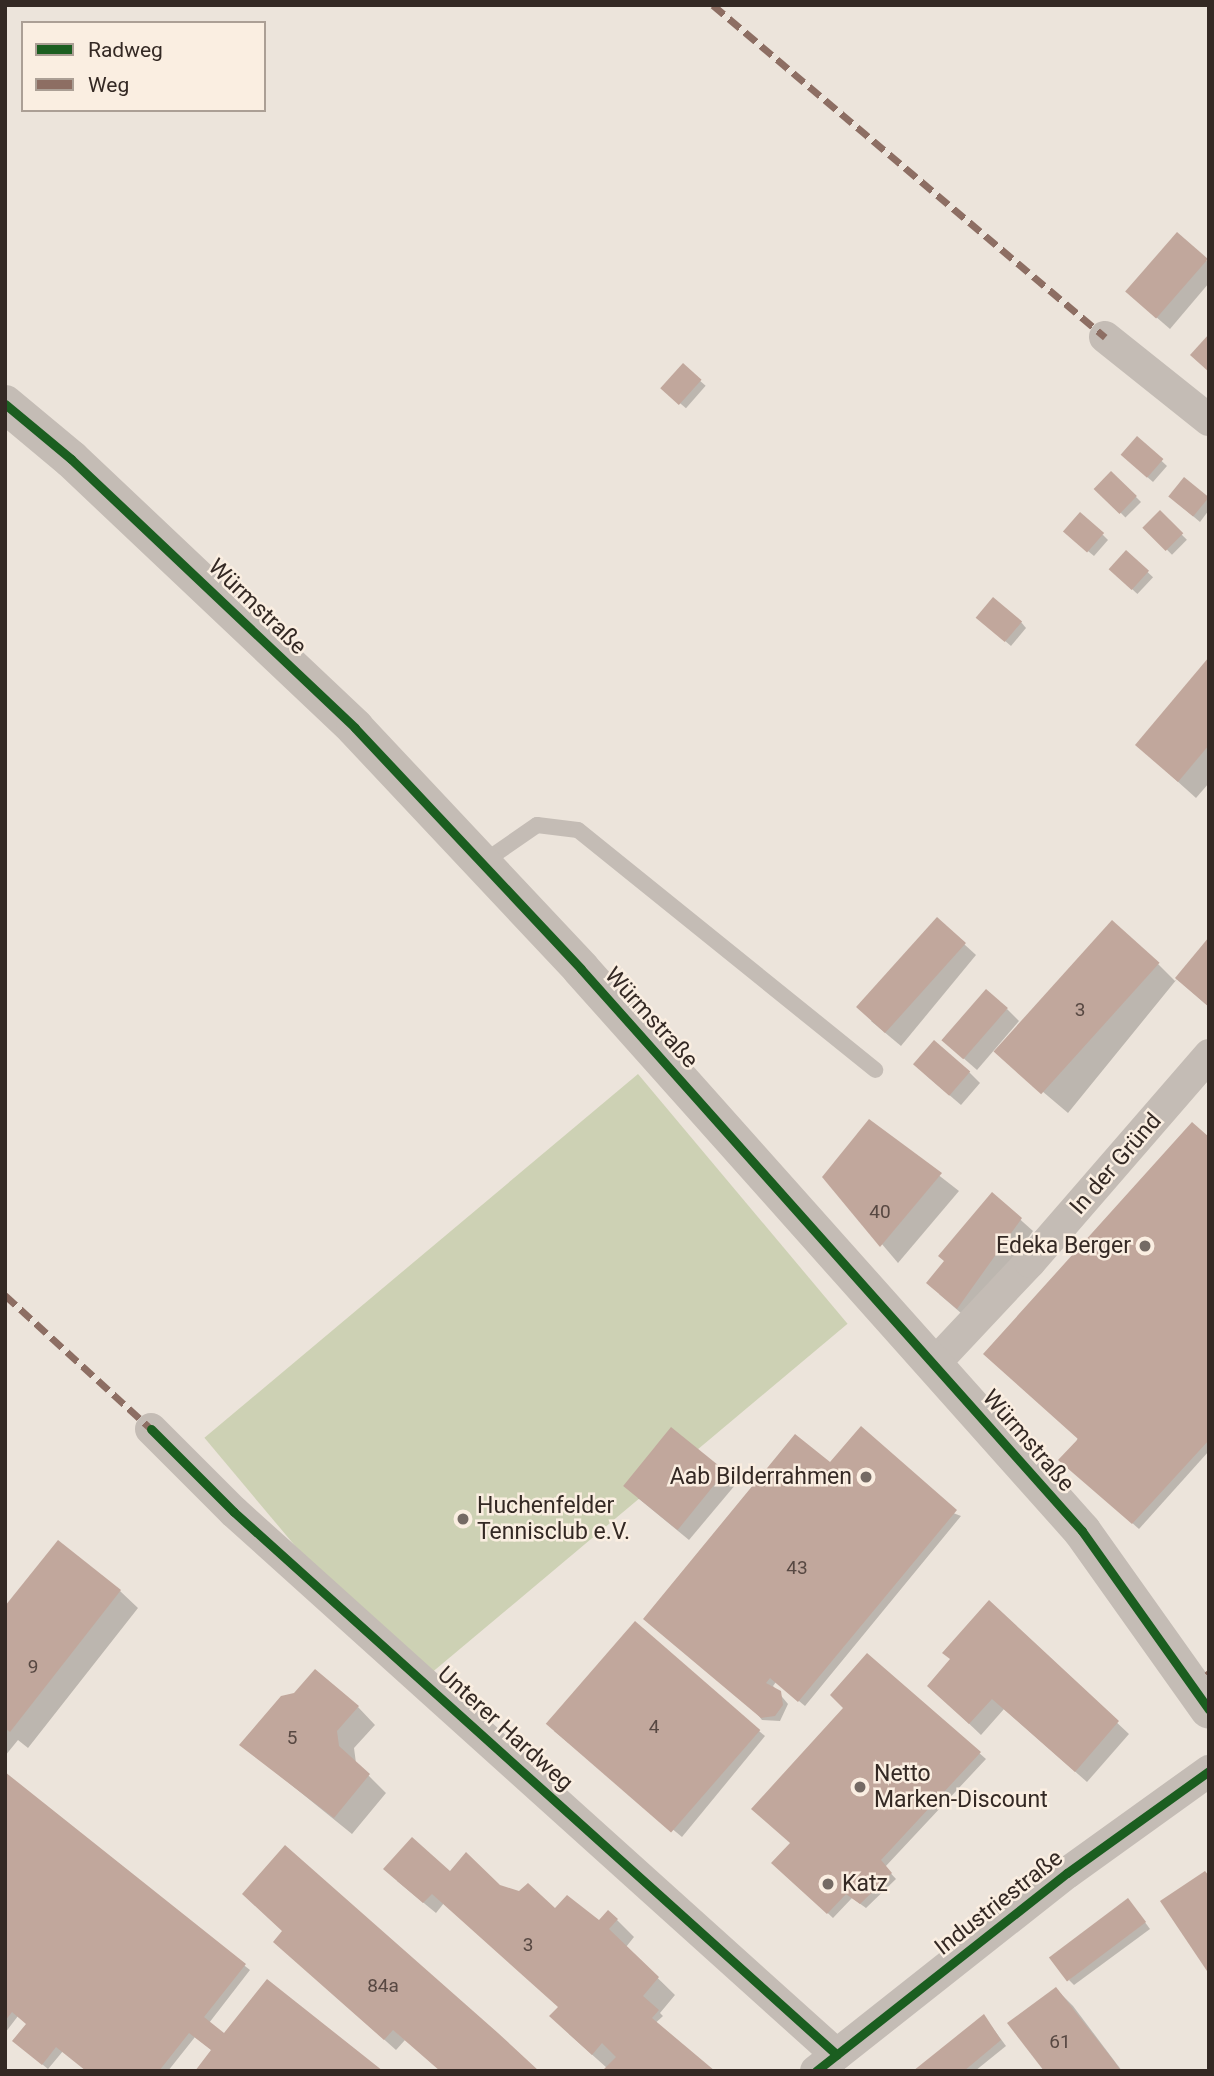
<!DOCTYPE html>
<meta charset="utf-8">
<style>
body{margin:0}
#map{position:relative;width:1214px;height:2076px;overflow:hidden;background:#ece4db;font-family:Roboto,sans-serif}
div>[style]{position:absolute}
.green>*{inset:0;background:#cdd1b4;transform-origin:0 0}
.shadow>*{inset:0;background:#0003;transform-origin:0 0}
.building>*{inset:0;background:#c1a79c;transform-origin:0 0}
.service>*{height:16px;margin:-8px;padding:0 8px;transform-origin:8px;border-radius:8px;background:#c4bcb5}
.minor>*{height:32px;margin:-16px;padding:0 16px;transform-origin:16px;border-radius:16px;background:#c4bcb5}
.tertiary>*{height:38px;margin:-19px;padding:0 19px;transform-origin:19px;border-radius:19px;background:#c4bcb5}
.quiet>*{height:7px;margin-top:-3.5px;transform-origin:0;background:repeating-linear-gradient(90deg,#8d6e63 0 14px,transparent 0 21px)}
.cycleway>*{height:9px;margin:-4.5px;padding:0 4.5px;transform-origin:4.5px;border-radius:4.5px;background:#1b5e20}
.dots>*{width:19px;height:19px;translate:-50% -50%;box-sizing:border-box;border:4px solid #faeee1;border-radius:50%}
span{translate:-50% -50%;white-space:nowrap;text-align:center;line-height:1.15;-webkit-text-stroke:5px #faeee1;paint-order:stroke}
.number-label{font-size:19px;color:#574842}
.number-label span{-webkit-text-stroke-width:0}
.street-label{font-size:23px;color:#342924}
.poi-label{font-size:23px;color:#342924}
.right{translate:-100% -50%;text-align:right}
.left{translate:0 -50%;text-align:left}
.frame{position:absolute;inset:0;border:7px solid #342924;pointer-events:none}
.legend{position:absolute;left:21px;top:21px;width:245px;height:91px;box-sizing:border-box;background:#faeee1;border:2px solid #ab9f95;margin:0;padding:9px 12px;list-style:none;font-size:21px;color:#342924}
.legend li{display:flex;align-items:center;gap:14px;height:35px}
.legend b{width:35px;border:2px solid #ab9f95}
</style>
<div id="map">
<div class="green">
<div style="left:638px;top:1074px;width:326px;height:566px;rotate:50deg"></div>
</div>
<div class="shadow">
<div style="clip-path:polygon(1177px 235px,1209px 263px,1209px 283px,1170px 329px,1140px 303px)"></div>
<div style="left:683px;top:366px;width:30px;height:30px;rotate:41deg"></div>
<div style="clip-path:polygon(1137px 438px,1167px 466px,1153px 482px,1128px 460px)"></div>
<div style="left:1112px;top:473px;width:41px;height:22px;rotate:45deg"></div>
<div style="clip-path:polygon(1184px 479px,1209px 500px,1209px 510px,1200px 522px,1175px 501px)"></div>
<div style="left:1160px;top:513px;width:38px;height:21px;rotate:45deg"></div>
<div style="clip-path:polygon(1103px 535px,1108px 540px,1094px 556px,1071px 537px)"></div>
<div style="left:1126px;top:552px;width:37px;height:23px;rotate:43deg"></div>
<div style="clip-path:polygon(1021px 622px,1026px 628px,1011px 646px,984px 623px)"></div>
<div style="clip-path:polygon(1209px 660px,1209px 783px,1196px 798px,1137px 745px)"></div>
<div style="clip-path:polygon(1209px 940px,1209px 1007px,1177px 979px,1068px 1113px,1003px 1058px,1158px 964px,1175px 981px)"></div>
<div style="clip-path:polygon(964px 944px,976px 955px,901px 1046px,871px 1021px)"></div>
<div style="clip-path:polygon(1007px 1009px,1019px 1021px,977px 1070px,945px 1042px)"></div>
<div style="clip-path:polygon(969px 1072px,980px 1083px,961px 1105px,927px 1076px)"></div>
<div style="clip-path:polygon(869px 1121px,959px 1191px,898px 1263px,825px 1177px)"></div>
<div style="clip-path:polygon(1209px 1139px,1209px 1451px,1139px 1529px,1066px 1465px)"></div>
<div style="clip-path:polygon(992px 1194px,1033px 1231px,969px 1320px,939px 1294px,946px 1261px)"></div>
<div style="clip-path:polygon(830px 1465px,961px 1516px,805px 1706px,776px 1682px,773px 1686px,788px 1704px,780px 1721px,762px 1720px,750px 1705px)"></div>
<div style="clip-path:polygon(725px 1472px,736px 1484px,689px 1540px,638px 1498px)"></div>
<div style="clip-path:polygon(120px 1591px,138px 1608px,28px 1748px,18px 1740px,5px 1756px,5px 1609px)"></div>
<div style="clip-path:polygon(989px 1603px,1129px 1734px,1087px 1782px,1004px 1709px,981px 1735px,941px 1697px,952px 1660px)"></div>
<div style="clip-path:polygon(868px 1656px,986px 1759px,885px 1867px,896px 1879px,866px 1908px,852px 1898px,833px 1918px,774px 1863px,792px 1843px)"></div>
<div style="clip-path:polygon(358px 1707px,375px 1725px,354px 1748px,356px 1763px,386px 1793px,352px 1834px,242px 1745px)"></div>
<div style="clip-path:polygon(554px 1731px,759px 1731px,765px 1736px,682px 1837px)"></div>
<div style="clip-path:polygon(5px 1775px,250px 1970px,209px 2023px,213px 2051px,195px 2037px,168px 2071px,87px 2071px,63px 2051px,48px 2069px,20px 2046px,28px 2024px,18px 2016px,5px 2033px)"></div>
<div style="clip-path:polygon(451px 1874px,599px 1923px,617px 1920px,634px 1937px,626px 1947px,675px 1995px,660px 2013px,663px 2016px,607px 2068px,569px 2034px,560px 2007px,444px 1903px,436px 1913px,397px 1881px)"></div>
<div style="clip-path:polygon(1133px 1906px,1150px 1929px,1074px 1985px,1069px 1980px)"></div>
<div style="clip-path:polygon(284px 1931px,405px 2040px,396px 2050px,287px 1953px)"></div>
<div style="clip-path:polygon(1056px 1989px,1073px 2006px,1122px 2071px,1046px 2071px)"></div>
<div style="clip-path:polygon(984px 2016px,1006px 2046px,975px 2071px,915px 2071px)"></div>
</div>
<div class="building">
<div style="left:1177px;top:232px;width:41px;height:79px;rotate:41deg"></div>
<div style="clip-path:polygon(1209px 334px,1209px 372px,1190px 355px)"></div>
<div style="left:683px;top:363px;width:25px;height:34px;rotate:42deg"></div>
<div style="left:1137px;top:436px;width:35px;height:25px;rotate:41deg"></div>
<div style="left:1111px;top:471px;width:36px;height:25px;rotate:44deg"></div>
<div style="left:1184px;top:477px;width:32px;height:25px;rotate:39deg"></div>
<div style="left:1160px;top:510px;width:33px;height:25px;rotate:45deg"></div>
<div style="left:1080px;top:512px;width:32px;height:26px;rotate:41deg"></div>
<div style="left:1126px;top:550px;width:31px;height:26px;rotate:42deg"></div>
<div style="left:993px;top:597px;width:38px;height:27px;rotate:40deg"></div>
<div style="clip-path:polygon(1209px 657px,1209px 745px,1178px 782px,1135px 745px)"></div>
<div style="left:937px;top:917px;width:39px;height:121px;rotate:42deg"></div>
<div style="left:1112px;top:920px;width:64px;height:177px;rotate:42deg"></div>
<div style="clip-path:polygon(1209px 937px,1209px 1007px,1175px 978px)"></div>
<div style="left:986px;top:989px;width:29px;height:68px;rotate:41deg"></div>
<div style="left:934px;top:1040px;width:48px;height:32px;rotate:41deg"></div>
<div style="clip-path:polygon(869px 1119px,942px 1173px,880px 1247px,822px 1177px)"></div>
<div style="clip-path:polygon(1192px 1122px,1209px 1137px,1209px 1440px,1132px 1524px,1058px 1460px,1078px 1439px,983px 1354px)"></div>
<div style="clip-path:polygon(992px 1192px,1022px 1218px,957px 1309px,926px 1283px,944px 1261px,938px 1256px)"></div>
<div style="clip-path:polygon(861px 1426px,957px 1510px,798px 1702px,770px 1678px,766px 1683px,781px 1691px,783px 1705px,775px 1716px,761px 1718px,643px 1619px,795px 1434px,830px 1462px)"></div>
<div style="left:671px;top:1427px;width:70px;height:76px;rotate:39deg"></div>
<div style="clip-path:polygon(58px 1540px,121px 1590px,10px 1732px,5px 1728px,5px 1606px)"></div>
<div style="clip-path:polygon(989px 1600px,1119px 1721px,1075px 1772px,992px 1699px,969px 1724px,927px 1686px,950px 1659px,942px 1653px)"></div>
<div style="left:635px;top:1621px;width:166px;height:136px;rotate:41deg"></div>
<div style="clip-path:polygon(867px 1653px,981px 1752px,881px 1860px,892px 1873px,860px 1904px,846px 1894px,827px 1914px,771px 1863px,790px 1843px,751px 1809px,843px 1708px,830px 1695px)"></div>
<div style="clip-path:polygon(315px 1669px,359px 1706px,337px 1731px,339px 1746px,370px 1774px,334px 1818px,239px 1745px,281px 1696px,294px 1693px)"></div>
<div style="clip-path:polygon(5px 1772px,246px 1964px,204px 2017px,224px 2033px,267px 1979px,383px 2071px,195px 2071px,211px 2050px,189px 2033px,159px 2071px,86px 2071px,56px 2047px,42px 2065px,12px 2041px,26px 2024px,12px 2012px,5px 2021px)"></div>
<div style="clip-path:polygon(412px 1837px,450px 1871px,466px 1852px,500px 1885px,519px 1891px,528px 1883px,555px 1908px,567px 1895px,599px 1920px,608px 1910px,618px 1919px,609px 1929px,659px 1977px,643px 1996px,659px 2010px,652px 2018px,715px 2071px,602px 2071px,616px 2057px,602px 2043px,592px 2055px,549px 2016px,558px 2007px,432px 1894px,423px 1903px,383px 1869px)"></div>
<div style="clip-path:polygon(285px 1845px,498px 2033px,539px 2071px,440px 2071px,393px 2030px,384px 2040px,273px 1942px,282px 1931px,242px 1894px)"></div>
<div style="clip-path:polygon(1205px 1871px,1209px 1876px,1209px 1974px,1160px 1901px)"></div>
<div style="left:1128px;top:1898px;width:30px;height:99px;rotate:53deg"></div>
<div style="clip-path:polygon(1056px 1987px,1114px 2061px,1121px 2071px,1044px 2071px,1007px 2023px)"></div>
<div style="clip-path:polygon(984px 2014px,1001px 2040px,964px 2071px,913px 2071px)"></div>
</div>
<div class="service">
<div style="left:482px;top:863px;width:67px;rotate:-34.6deg"></div>
<div style="left:537px;top:825px;width:41px;rotate:7deg"></div>
<div style="left:578px;top:830px;width:382px;rotate:38.9deg"></div>
</div>
<div class="minor">
<div style="left:1105px;top:337px;width:133px;rotate:38.6deg"></div>
<div style="left:935px;top:1363px;width:139px;rotate:-46.8deg"></div>
<div style="left:1030px;top:1262px;width:274px;rotate:-49.1deg"></div>
<div style="left:151px;top:1429px;width:117px;rotate:45deg"></div>
<div style="left:234px;top:1512px;width:811px;rotate:42deg"></div>
<div style="left:816px;top:2071px;width:320px;rotate:-38.3deg"></div>
<div style="left:1067px;top:1873px;width:175px;rotate:-35.7deg"></div>
</div>
<div class="tertiary">
<div style="left:5px;top:404px;width:86px;rotate:39.8deg"></div>
<div style="left:71px;top:459px;width:391px;rotate:43.4deg"></div>
<div style="left:355px;top:728px;width:330px;rotate:46.8deg"></div>
<div style="left:581px;top:969px;width:753px;rotate:48.28deg"></div>
<div style="left:1082px;top:1531px;width:219px;rotate:54.6deg"></div>
</div>
<div class="quiet">
<div style="left:713px;top:5px;width:514px;rotate:40.26deg"></div>
<div style="left:5px;top:1295px;width:198px;rotate:42.5deg"></div>
<div style="left:1207px;top:1675px;width:3px;rotate:-45deg"></div>
</div>
<div class="cycleway">
<div style="left:5px;top:404px;width:86px;rotate:39.8deg"></div>
<div style="left:71px;top:459px;width:391px;rotate:43.4deg"></div>
<div style="left:355px;top:728px;width:330px;rotate:46.8deg"></div>
<div style="left:581px;top:969px;width:753px;rotate:48.28deg"></div>
<div style="left:1082px;top:1531px;width:219px;rotate:54.6deg"></div>
<div style="left:151px;top:1429px;width:117px;rotate:45deg"></div>
<div style="left:234px;top:1512px;width:811px;rotate:42deg"></div>
<div style="left:816px;top:2071px;width:320px;rotate:-38.3deg"></div>
<div style="left:1067px;top:1873px;width:175px;rotate:-35.7deg"></div>
</div>
<div class="dots">
<div style="left:1145px;top:1246px;background:#746a64"></div>
<div style="left:866px;top:1477px;background:#746a64"></div>
<div style="left:463px;top:1519px;background:#746a64"></div>
<div style="left:860px;top:1787px;background:#746a64"></div>
<div style="left:828px;top:1884px;background:#746a64"></div>
</div>
<div class="number-label">
<span style="left:1080px;top:1010px">3</span>
<span style="left:880px;top:1212px">40</span>
<span style="left:797px;top:1568px">43</span>
<span style="left:33px;top:1667px">9</span>
<span style="left:654px;top:1727px">4</span>
<span style="left:292px;top:1738px">5</span>
<span style="left:528px;top:1945px">3</span>
<span style="left:383px;top:1986px">84a</span>
<span style="left:1060px;top:2042px">61</span>
</div>
<div class="street-label">
<span style="left:257px;top:607px;rotate:44deg">Würmstraße</span>
<span style="left:651px;top:1018px;rotate:48deg">Würmstraße</span>
<span style="left:1116px;top:1164px;rotate:-49deg">In der Gründ</span>
<span style="left:1028px;top:1441px;rotate:49deg">Würmstraße</span>
<span style="left:505px;top:1729px;rotate:42deg">Unterer Hardweg</span>
<span style="left:999px;top:1903px;rotate:-38deg">Industriestraße</span>
</div>
<div class="poi-label">
<span class="right" style="left:1131px;top:1246px">Edeka Berger</span>
<span class="right" style="left:852px;top:1477px">Aab Bilderrahmen</span>
<span class="left" style="left:477px;top:1519px">Huchenfelder<br>Tennisclub e.V.</span>
<span class="left" style="left:874px;top:1787px">Netto<br>Marken-Discount</span>
<span class="left" style="left:842px;top:1884px">Katz</span>
</div>
<div class="frame"></div>
<ul class="legend">
<li><b style="height:9px;background:#1b5e20"></b>Radweg</li>
<li><b style="height:9px;background:#8d6e63"></b>Weg</li>
</ul>
</div>
